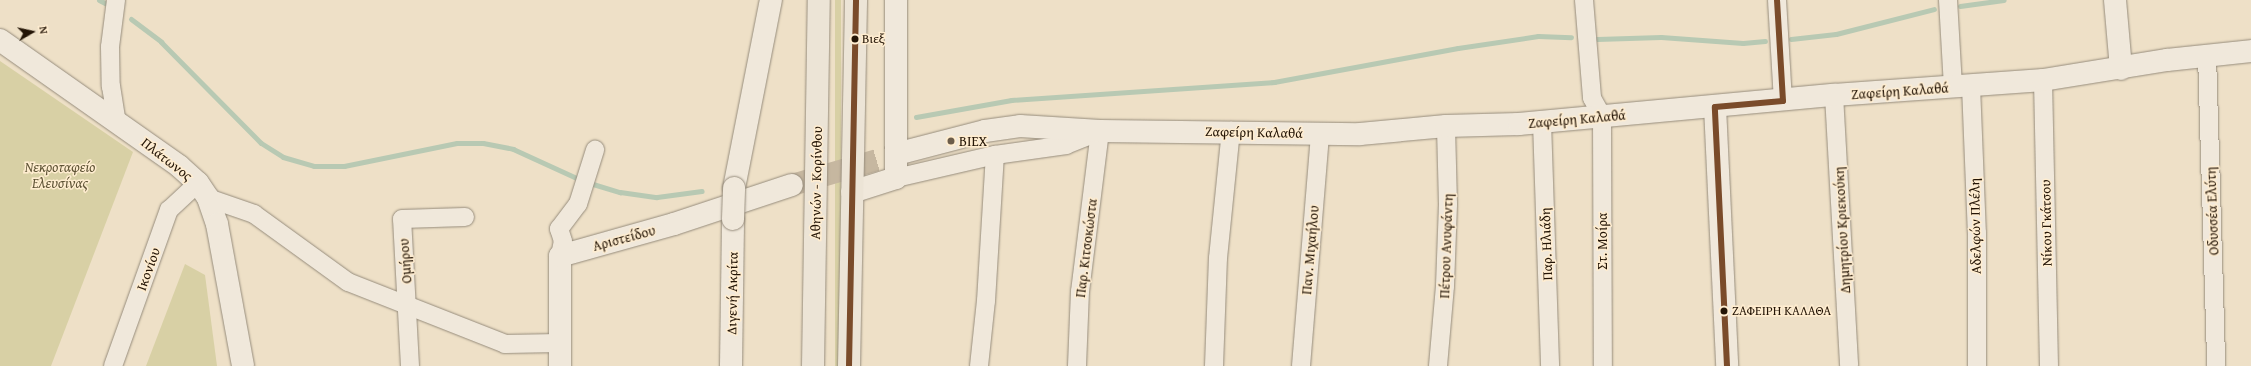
<!DOCTYPE html>
<meta charset="utf-8">
<style>
body{margin:0}
#map{position:relative;width:2251px;height:366px;overflow:hidden;background:#eee0c7;font-family:"Gentium Book Plus",serif}
div>[style]{position:absolute}
.green>*{inset:0;background:#d8d0a5;transform-origin:0 0}
.stream>*{height:5px;margin:-2.5px;padding:0 2.5px;transform-origin:2.5px;border-radius:2.5px;background:#b8c9b3}
.tertiary-tunnel>*{height:22px;margin-top:-11px;transform-origin:0;background:repeating-linear-gradient(90deg,#c6b7a0 0 22px,transparent 0 33px)}
.roads{filter:drop-shadow(0 0 1px #968c7c) drop-shadow(0 0 1px #968c7c)}
.minor>*{height:18px;margin:-9px;padding:0 9px;transform-origin:9px;border-radius:9px;background:#f0e8db}
.tertiary>*{height:22px;margin:-11px;padding:0 11px;transform-origin:11px;border-radius:11px;background:#f0e8db}
.trunk>*{height:22px;margin:-11px;padding:0 11px;transform-origin:11px;border-radius:11px;background:#ece4d6}
.bridges{filter:drop-shadow(0 0 1px #968c7c) drop-shadow(0 0 1px #968c7c)}
.tertiary-bridge>*{height:22px;margin:-11px;padding:0 11px;transform-origin:11px;border-radius:11px;background:#f0e8db}
.bus-1>*{height:6px;margin:-3px;padding:0 3px;transform-origin:3px;border-radius:3px;background:#7a4b2a}
.dots>*{width:11px;height:11px;translate:-50% -50%;box-sizing:border-box;border:2px solid #ffedd0;border-radius:50%}
span{translate:-50% -50%;white-space:nowrap;text-align:center;line-height:1.15;-webkit-text-stroke:3px #ffedd0;paint-order:stroke}
.bus-label{font-size:13px;color:#241506}
.left{translate:0 -50%;text-align:left}
.street-label{font-size:14px;color:#241506}
.poi-label{font-size:14px;color:#241506}
.park-label{font-size:14px;color:#5d5234;font-style:italic}
.north{position:absolute;left:12px;top:12px;width:40px;height:40px;-webkit-text-stroke:3px #ffedd0;paint-order:stroke;rotate:81deg;font-size:11px;font-weight:700;line-height:16px;text-align:center;color:#241506}
.north::after{content:'';display:block;margin:auto;width:14px;height:18px;background:#241506;clip-path:polygon(50% 0,100% 100%,50% 72%,0 100%)}
</style>
<div id="map">
<div class="green">
<div style="left:835px;top:0;width:6px;height:366px"></div>
<div style="clip-path:polygon(0 61px,133px 152px,51px 366px,0 366px)"></div>
<div style="clip-path:polygon(185px 264px,205px 275px,217px 366px,146px 366px)"></div>
</div>
<div class="stream">
<div style="left:99px;top:0;width:7px;rotate:27deg"></div>
<div style="left:1960px;top:6px;width:44px;rotate:-7.8deg"></div>
<div style="left:131px;top:19px;width:38px;rotate:37deg"></div>
<div style="left:161px;top:42px;width:142px;rotate:45.3deg"></div>
<div style="left:261px;top:143px;width:26px;rotate:32deg"></div>
<div style="left:283px;top:157px;width:32px;rotate:16deg"></div>
<div style="left:314px;top:166px;width:30px"></div>
<div style="left:344px;top:166px;width:115px;rotate:-11.5deg"></div>
<div style="left:457px;top:143px;width:26px"></div>
<div style="left:483px;top:143px;width:31px;rotate:11deg"></div>
<div style="left:513px;top:149px;width:77px;rotate:24.6deg"></div>
<div style="left:583px;top:181px;width:39px;rotate:17deg"></div>
<div style="left:620px;top:192px;width:37px;rotate:8deg"></div>
<div style="left:657px;top:197px;width:45px;rotate:-7.6deg"></div>
<div style="left:1597px;top:39px;width:64px;rotate:-1.8deg"></div>
<div style="left:1661px;top:37px;width:82px;rotate:4.2deg"></div>
<div style="left:1743px;top:43px;width:22px;rotate:-5deg"></div>
<div style="left:1791px;top:39px;width:45px;rotate:-6.3deg"></div>
<div style="left:1836px;top:34px;width:101px;rotate:-14.3deg"></div>
<div style="left:916px;top:117px;width:97px;rotate:-10.1deg"></div>
<div style="left:1011px;top:100px;width:264px;rotate:-3.9deg"></div>
<div style="left:1274px;top:82px;width:187px;rotate:-10.5deg"></div>
<div style="left:1458px;top:48px;width:81px;rotate:-8.5deg"></div>
<div style="left:1538px;top:36px;width:33px;rotate:2deg"></div>
</div>
<div class="tertiary-tunnel">
<div style="left:792px;top:185px;width:117px;rotate:-16.4deg"></div>
</div>
<div class="roads">
<div class="minor">
<div style="left:116px;top:0;width:47px;rotate:97.3deg"></div>
<div style="left:110px;top:47px;width:39px;rotate:89deg"></div>
<div style="left:111px;top:86px;width:36px;rotate:81deg"></div>
<div style="left:1584px;top:0;width:98px;rotate:85.3deg"></div>
<div style="left:1592px;top:98px;width:21px;rotate:61deg"></div>
<div style="left:1602px;top:116px;width:250px;rotate:89.8deg"></div>
<div style="left:1777px;top:0;width:101px;rotate:86.6deg"></div>
<div style="left:1948px;top:0;width:87px;rotate:86.7deg"></div>
<div style="left:2207px;top:55px;width:311px;rotate:88.3deg"></div>
<div style="left:2043px;top:80px;width:286px;rotate:88.8deg"></div>
<div style="left:1971px;top:86px;width:147px;rotate:87.7deg"></div>
<div style="left:1977px;top:233px;width:133px;rotate:90deg"></div>
<div style="left:1834px;top:95px;width:271px;rotate:86.8deg"></div>
<div style="left:1542px;top:122px;width:244px;rotate:88.1deg"></div>
<div style="left:896px;top:178px;width:102px;rotate:-13.1deg"></div>
<div style="left:995px;top:155px;width:72px;rotate:-8deg"></div>
<div style="left:1066px;top:145px;width:37px;rotate:-22deg"></div>
<div style="left:1100px;top:131px;width:161px;rotate:97.1deg"></div>
<div style="left:1080px;top:291px;width:75px;rotate:92.3deg"></div>
<div style="left:208px;top:198px;width:49px;rotate:19.2deg"></div>
<div style="left:254px;top:214px;width:116px;rotate:35.9deg"></div>
<div style="left:348px;top:282px;width:169px;rotate:21.5deg"></div>
<div style="left:505px;top:344px;width:54px;rotate:-1.1deg"></div>
<div style="left:560px;top:256px;width:15px;rotate:-79deg"></div>
<div style="left:563px;top:241px;width:13px;rotate:-108deg"></div>
<div style="left:559px;top:229px;width:31px;rotate:-53deg"></div>
<div style="left:578px;top:204px;width:57px;rotate:-72.5deg"></div>
<div style="left:113px;top:366px;width:166px;rotate:-70.3deg"></div>
<div style="left:169px;top:210px;width:40px;rotate:-43deg"></div>
<div style="left:410px;top:366px;width:147px;rotate:-93.1deg"></div>
<div style="left:402px;top:219px;width:63px;rotate:-1.8deg"></div>
<div style="left:979px;top:366px;width:65px;rotate:-83.9deg"></div>
<div style="left:986px;top:301px;width:146px;rotate:-86.5deg"></div>
<div style="left:1214px;top:366px;width:108px;rotate:-87.9deg"></div>
<div style="left:1218px;top:258px;width:128px;rotate:-84.2deg"></div>
<div style="left:1301px;top:366px;width:233px;rotate:-85.3deg"></div>
<div style="left:1438px;top:366px;width:80px;rotate:-85deg"></div>
<div style="left:1445px;top:286px;width:82px;rotate:-87.9deg"></div>
<div style="left:1448px;top:204px;width:78px;rotate:-91.5deg"></div>
</div>
<div class="tertiary">
<div style="left:2115px;top:0;width:69px;rotate:85deg"></div>
<div style="left:0;top:40px;width:219px;rotate:35.1deg"></div>
<div style="left:179px;top:166px;width:25px;rotate:42deg"></div>
<div style="left:198px;top:183px;width:18px;rotate:56deg"></div>
<div style="left:208px;top:198px;width:28px;rotate:71deg"></div>
<div style="left:217px;top:224px;width:144px;rotate:79.6deg"></div>
<div style="left:1715px;top:107px;width:259px;rotate:87.3deg"></div>
<div style="left:904px;top:152px;width:84px;rotate:-14.5deg"></div>
<div style="left:985px;top:131px;width:35px;rotate:-8deg"></div>
<div style="left:1020px;top:126px;width:80px;rotate:3.6deg"></div>
<div style="left:1100px;top:131px;width:260px;rotate:0.7deg"></div>
<div style="left:1360px;top:134px;width:86px;rotate:-5.3deg"></div>
<div style="left:1446px;top:126px;width:73px;rotate:-1.6deg"></div>
<div style="left:1519px;top:124px;width:316px;rotate:-5.3deg"></div>
<div style="left:1834px;top:95px;width:210px;rotate:-4.1deg"></div>
<div style="left:2043px;top:80px;width:126px;rotate:-9.2deg"></div>
<div style="left:2167px;top:60px;width:84px;rotate:-6.1deg"></div>
<div style="left:734px;top:188px;width:192px;rotate:-78.9deg"></div>
<div style="left:852px;top:192px;width:46px;rotate:-17.7deg"></div>
<div style="left:896px;top:178px;width:178px;rotate:-90deg"></div>
<div style="left:560px;top:366px;width:110px;rotate:-90deg"></div>
<div style="left:560px;top:256px;width:118px;rotate:-15.7deg"></div>
<div style="left:674px;top:224px;width:124px;rotate:-18.3deg"></div>
<div style="left:731px;top:366px;width:147px;rotate:-89.2deg"></div>
</div>
<div class="trunk">
<div style="left:813px;top:366px;width:366px;rotate:-89.1deg"></div>
<div style="left:849px;top:366px;width:366px;rotate:-88.9deg"></div>
</div>
</div>
<div class="bridges">
<div class="tertiary-bridge">
<div style="left:733px;top:219px;width:31px;rotate:-88deg"></div>
</div>
</div>
<div class="bus-1">
<div style="left:849px;top:366px;width:366px;rotate:-88.9deg"></div>
<div style="left:1727px;top:366px;width:259px;rotate:-92.7deg"></div>
<div style="left:1715px;top:107px;width:68px;rotate:-5deg"></div>
<div style="left:1783px;top:101px;width:101px;rotate:-93.4deg"></div>
</div>
<div class="dots">
<div style="left:855px;top:39px;background:#241506"></div>
<div style="left:951px;top:141px;background:#6b5c4a"></div>
<div style="left:1724px;top:311px;background:#241506"></div>
</div>
<div class="bus-label">
<span class="left" style="left:862px;top:39px">Βιεξ</span>
<span class="left" style="left:1732px;top:311px">ΖΑΦΕΙΡΗ ΚΑΛΑΘΑ</span>
</div>
<div class="street-label">
<span style="left:1900px;top:91px;rotate:-4deg">Ζαφείρη Καλαθά</span>
<span style="left:1577px;top:119px;rotate:-5deg">Ζαφείρη Καλαθά</span>
<span style="left:1254px;top:132px;rotate:1deg">Ζαφείρη Καλαθά</span>
<span style="left:167px;top:159px;rotate:38deg">Πλάτωνος</span>
<span style="left:816px;top:183px;rotate:-89deg">Αθηνών - Κορίνθου</span>
<span style="left:2212px;top:211px;rotate:-92deg">Οδυσσέα Ελύτη</span>
<span style="left:2046px;top:223px;rotate:-91deg">Νίκου Γκάτσου</span>
<span style="left:1975px;top:226px;rotate:-91deg">Αδελφών Πλέλη</span>
<span style="left:1842px;top:230px;rotate:-93deg">Δημητρίου Κριεκούκη</span>
<span style="left:624px;top:238px;rotate:-15deg">Αριστείδου</span>
<span style="left:1602px;top:241px;rotate:-90deg">Στ. Μοίρα</span>
<span style="left:1546px;top:244px;rotate:-92deg">Παρ. Ηλιάδη</span>
<span style="left:1446px;top:246px;rotate:-88deg">Πέτρου Ανυφάντη</span>
<span style="left:1086px;top:248px;rotate:-83deg">Παρ. Κιτσοκώστα</span>
<span style="left:1310px;top:250px;rotate:-85deg">Παν. Μιχαήλου</span>
<span style="left:405px;top:261px;rotate:-94deg">Ομήρου</span>
<span style="left:148px;top:269px;rotate:-70deg">Ικονίου</span>
<span style="left:732px;top:293px;rotate:-89deg">Διγενή Ακρίτα</span>
</div>
<div class="poi-label">
<span class="left" style="left:959px;top:141px">ΒΙΕΧ</span>
</div>
<div class="park-label">
<span style="left:60px;top:175px">Νεκροταφείο<br>Ελευσίνας</span>
</div>
<div class="north">N</div>
</div>
